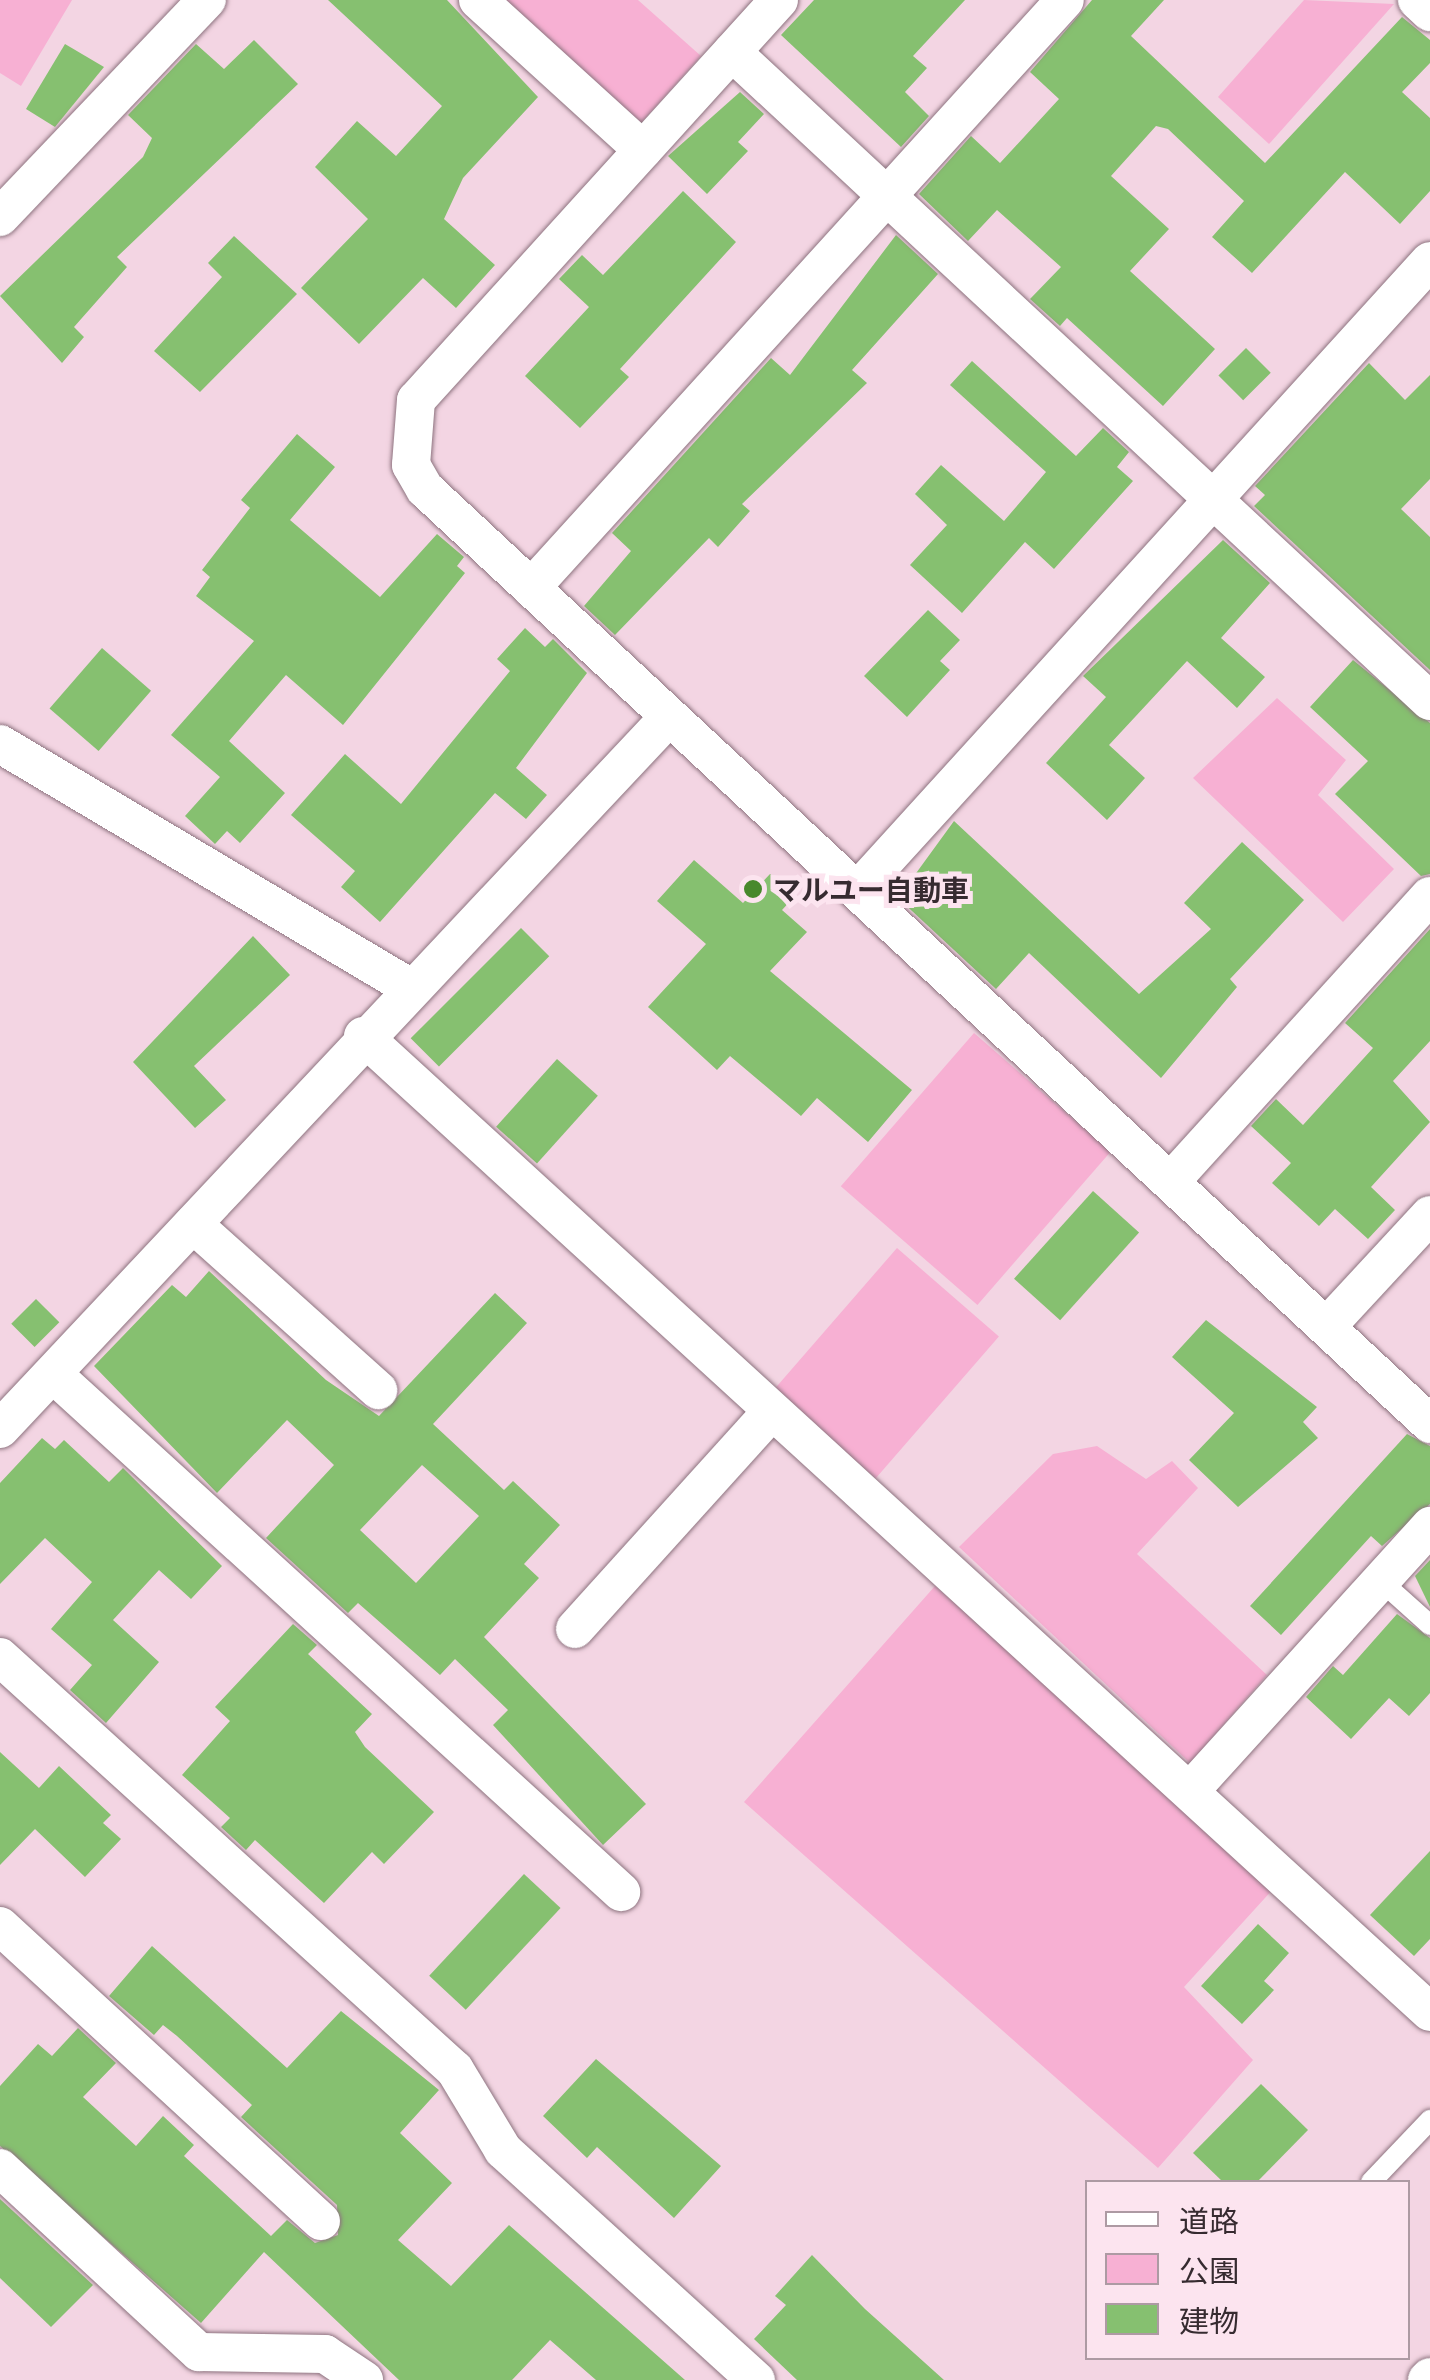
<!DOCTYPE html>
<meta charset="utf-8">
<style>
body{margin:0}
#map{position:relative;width:1430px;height:2380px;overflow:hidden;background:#f3d5e3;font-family:Barlow,"Noto Sans JP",sans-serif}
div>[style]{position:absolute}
.green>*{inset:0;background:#f7b0d3;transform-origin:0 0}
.building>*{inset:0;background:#86c070;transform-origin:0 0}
.roads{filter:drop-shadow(0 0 2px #8d737f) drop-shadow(0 0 2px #8d737f)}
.lane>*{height:20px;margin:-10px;padding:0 10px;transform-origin:10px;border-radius:10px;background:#fff}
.street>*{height:38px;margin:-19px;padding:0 19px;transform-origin:19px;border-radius:19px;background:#fff}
.dots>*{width:28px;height:28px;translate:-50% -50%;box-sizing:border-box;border:5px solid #fce4ef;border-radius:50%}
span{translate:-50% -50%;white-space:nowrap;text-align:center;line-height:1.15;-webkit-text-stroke:10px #fce4ef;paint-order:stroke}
.poi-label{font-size:28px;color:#362b30;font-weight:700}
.left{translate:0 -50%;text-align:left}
.legend{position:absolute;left:1085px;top:2180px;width:325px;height:180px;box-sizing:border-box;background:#fce4ef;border:2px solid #ad9aa3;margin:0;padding:12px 18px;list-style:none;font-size:30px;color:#362b30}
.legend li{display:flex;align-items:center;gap:20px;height:50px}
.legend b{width:50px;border:2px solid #ad9aa3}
</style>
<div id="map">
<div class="green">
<div style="clip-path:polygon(0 0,72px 0,21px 86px,0 73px)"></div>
<div style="clip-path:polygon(504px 0,638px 0,701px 56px,640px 124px)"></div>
<div style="clip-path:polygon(1304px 0,1394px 4px,1269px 144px,1218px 97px)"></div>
<div style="clip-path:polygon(1277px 698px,1346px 760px,1318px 795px,1394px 869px,1343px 922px,1193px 778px)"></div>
<div style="left:974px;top:1033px;width:181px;height:203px;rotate:41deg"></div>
<div style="left:897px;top:1248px;width:135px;height:188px;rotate:41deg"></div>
<div style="clip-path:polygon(1097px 1446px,1146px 1479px,1172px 1461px,1198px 1488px,1137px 1554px,1267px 1675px,1190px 1763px,959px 1547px,1053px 1454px)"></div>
<div style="clip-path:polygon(935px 1586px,1274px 1888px,1184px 1987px,1253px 2060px,1158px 2168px,744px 1802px)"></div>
</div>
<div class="building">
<div style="clip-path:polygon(328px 0,447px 0,538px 97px,463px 178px,444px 219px,495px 265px,456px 308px,423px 278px,359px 344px,301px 288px,368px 219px,315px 167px,357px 121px,396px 156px,442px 106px)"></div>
<div style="clip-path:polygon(814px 0,965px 0,913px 56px,927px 68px,905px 92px,929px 116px,901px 147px,781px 35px)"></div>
<div style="clip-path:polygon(1092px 0,1164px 0,1131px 36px,1265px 163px,1402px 17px,1430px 40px,1430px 63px,1402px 92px,1430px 118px,1430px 191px,1400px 224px,1345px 172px,1252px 273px,1212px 237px,1244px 201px,1168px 129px,1156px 126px,1111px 176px,1169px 229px,1130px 271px,1215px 349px,1163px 406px,1067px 318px,1060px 326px,1030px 299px,1061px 267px,997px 210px,968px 241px,919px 194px,971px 136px,1000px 163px,1059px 99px,1030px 72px)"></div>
<div style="clip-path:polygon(254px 40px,298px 84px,117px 257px,127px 267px,74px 327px,84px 337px,62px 363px,0 296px,143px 157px,152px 138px,128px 115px,196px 44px,224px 69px)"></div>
<div style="clip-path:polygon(65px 44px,104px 67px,55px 127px,26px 109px)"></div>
<div style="clip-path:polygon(740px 92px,764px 114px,738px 142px,748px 151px,707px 194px,668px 156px)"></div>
<div style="clip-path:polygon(683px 191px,736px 242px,620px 369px,629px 377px,580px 428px,525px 376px,589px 307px,559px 279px,582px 255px,603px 275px)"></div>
<div style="clip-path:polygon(896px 235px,938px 274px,852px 370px,867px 383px,742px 504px,750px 511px,718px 547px,709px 538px,615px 635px,584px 606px,631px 551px,612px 533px,771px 358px,790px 375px)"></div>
<div style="clip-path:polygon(234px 236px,297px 294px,200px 392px,154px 351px,222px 277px,208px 263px)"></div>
<div style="left:1246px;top:348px;width:35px;height:39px;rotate:45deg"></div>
<div style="clip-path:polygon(972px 361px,1076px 456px,1103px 428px,1129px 452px,1117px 467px,1133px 481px,1054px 569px,1025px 542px,962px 613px,910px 565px,947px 525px,915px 494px,941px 465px,1004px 521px,1046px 472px,950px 385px)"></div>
<div style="clip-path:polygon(1369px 363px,1405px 400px,1430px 375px,1430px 479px,1401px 509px,1430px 537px,1430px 670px,1254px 506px,1265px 495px,1255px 486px)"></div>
<div style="clip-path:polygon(297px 434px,335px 467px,290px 520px,380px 597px,437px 534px,464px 557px,457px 566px,465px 573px,343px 725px,286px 675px,229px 741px,285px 793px,240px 843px,227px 831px,215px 844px,185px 816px,220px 777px,171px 735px,254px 641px,196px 596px,210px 577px,202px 570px,250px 508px,241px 500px)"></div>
<div style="clip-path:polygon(1223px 540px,1270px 583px,1221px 638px,1265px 677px,1237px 708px,1187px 661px,1109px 745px,1145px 778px,1107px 820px,1046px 763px,1106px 697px,1083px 676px)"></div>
<div style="clip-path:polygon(928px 610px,960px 640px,940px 661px,950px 670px,907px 717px,864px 676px)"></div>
<div style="clip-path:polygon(525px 628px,545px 647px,553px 639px,587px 673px,516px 768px,547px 795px,526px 819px,495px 793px,380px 922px,341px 887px,355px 871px,291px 815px,345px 754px,401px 804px,510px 671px,497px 659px)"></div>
<div style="left:102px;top:648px;width:65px;height:80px;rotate:41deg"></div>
<div style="clip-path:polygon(1353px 660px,1430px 723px,1430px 874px,1421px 876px,1335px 794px,1368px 761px,1310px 707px)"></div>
<div style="clip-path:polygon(954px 821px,1139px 994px,1211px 929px,1184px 903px,1242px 842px,1304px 900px,1230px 979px,1237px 987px,1161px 1078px,1029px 953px,996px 989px,898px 898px)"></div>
<div style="clip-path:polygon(694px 860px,743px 903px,770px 874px,794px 897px,782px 910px,807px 932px,770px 971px,912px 1090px,868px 1142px,817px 1098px,801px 1116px,730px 1056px,717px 1070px,648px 1007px,706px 944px,657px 901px)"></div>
<div style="left:521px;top:928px;width:40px;height:156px;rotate:45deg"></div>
<div style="clip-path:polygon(1430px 929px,1430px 1041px,1393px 1081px,1430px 1122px,1371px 1187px,1395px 1210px,1368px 1239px,1335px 1209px,1319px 1226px,1272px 1183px,1291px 1163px,1251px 1126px,1276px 1099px,1303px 1125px,1373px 1048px,1345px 1023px)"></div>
<div style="clip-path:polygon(253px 936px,290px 975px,194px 1066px,226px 1100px,195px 1128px,133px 1062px)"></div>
<div style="left:557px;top:1059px;width:55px;height:91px;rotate:42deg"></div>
<div style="left:1093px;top:1191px;width:62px;height:118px;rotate:42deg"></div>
<div style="clip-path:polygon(evenodd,209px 1271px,326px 1380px,379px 1416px,495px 1293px,527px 1323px,433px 1424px,504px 1490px,513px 1481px,560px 1525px,524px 1564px,539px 1578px,484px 1637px,646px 1804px,603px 1845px,493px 1725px,508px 1710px,455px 1659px,440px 1675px,358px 1603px,348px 1613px,266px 1538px,334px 1465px,287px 1420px,217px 1493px,94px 1366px,172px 1285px,186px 1297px,209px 1271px,422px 1465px,479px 1516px,416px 1583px,360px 1530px,422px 1465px)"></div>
<div style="left:36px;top:1299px;width:33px;height:35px;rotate:45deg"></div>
<div style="clip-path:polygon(1206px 1320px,1317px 1407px,1303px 1422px,1318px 1438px,1238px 1507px,1189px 1460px,1234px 1413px,1172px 1357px)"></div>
<div style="clip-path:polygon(1407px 1434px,1430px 1446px,1430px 1504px,1382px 1546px,1371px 1536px,1281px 1635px,1250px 1606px)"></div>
<div style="clip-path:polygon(42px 1438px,55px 1449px,64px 1440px,109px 1482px,123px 1468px,222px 1566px,191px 1599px,159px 1570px,113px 1620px,159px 1662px,106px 1723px,70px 1690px,92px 1665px,51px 1629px,92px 1582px,45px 1538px,0 1584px,0 1483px)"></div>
<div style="clip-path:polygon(1430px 1560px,1430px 1607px,1415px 1576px)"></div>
<div style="clip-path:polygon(1397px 1614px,1430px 1638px,1430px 1693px,1409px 1716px,1389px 1698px,1351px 1739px,1306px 1697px,1333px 1666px,1343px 1675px)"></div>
<div style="clip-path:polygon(293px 1624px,317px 1645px,308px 1654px,372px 1714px,355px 1732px,365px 1747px,434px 1812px,384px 1864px,372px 1852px,324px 1903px,255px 1840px,246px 1850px,221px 1827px,230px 1818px,182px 1775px,230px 1721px,215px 1707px)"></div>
<div style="clip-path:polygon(0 1752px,39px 1788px,59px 1766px,111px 1815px,103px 1823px,121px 1839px,85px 1877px,35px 1829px,0 1865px)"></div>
<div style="clip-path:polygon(1430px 1851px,1430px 1939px,1414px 1956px,1370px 1915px)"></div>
<div style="left:524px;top:1874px;width:50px;height:139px;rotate:43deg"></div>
<div style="clip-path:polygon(1258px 1924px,1289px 1953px,1264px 1981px,1274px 1990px,1242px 2024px,1201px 1986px)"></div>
<div style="clip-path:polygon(152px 1946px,287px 2068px,341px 2011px,439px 2090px,400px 2133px,452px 2183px,398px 2240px,451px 2286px,509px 2225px,685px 2380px,596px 2380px,550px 2340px,512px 2380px,399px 2380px,264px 2252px,201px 2323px,0 2146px,0 2086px,38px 2044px,52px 2056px,78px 2028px,116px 2063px,83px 2097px,136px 2146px,163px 2116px,194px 2145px,184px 2156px,271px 2236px,287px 2220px,315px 2243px,338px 2235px,337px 2205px,241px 2117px,252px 2105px,177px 2036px,163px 2025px,154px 2035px,109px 1996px)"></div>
<div style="clip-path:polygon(596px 2059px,721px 2166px,674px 2218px,597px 2147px,587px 2158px,543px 2116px)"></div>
<div style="clip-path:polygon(1261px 2084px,1308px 2130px,1257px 2182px,1223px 2182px,1193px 2153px)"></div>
<div style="clip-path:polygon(0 2199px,93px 2285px,51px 2327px,0 2278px)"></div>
<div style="clip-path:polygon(812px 2255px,865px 2309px,944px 2380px,797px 2380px,754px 2339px,786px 2305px,775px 2296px)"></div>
</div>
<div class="roads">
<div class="lane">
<div style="left:1381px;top:1581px;width:66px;rotate:41.9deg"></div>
<div style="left:1371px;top:2182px;width:86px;rotate:-46.4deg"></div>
</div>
<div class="street">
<div style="left:478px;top:0;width:223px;rotate:42.3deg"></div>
<div style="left:779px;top:0;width:540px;rotate:132.22deg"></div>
<div style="left:416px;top:400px;width:65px;rotate:94.4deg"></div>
<div style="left:411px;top:465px;width:28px;rotate:60deg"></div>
<div style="left:425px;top:489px;width:1373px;rotate:42.93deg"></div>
<div style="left:1417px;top:0;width:18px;rotate:43deg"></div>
<div style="left:732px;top:52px;width:953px;rotate:42.92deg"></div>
<div style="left:0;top:217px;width:300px;rotate:-46.4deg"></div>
<div style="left:531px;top:588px;width:794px;rotate:-47.76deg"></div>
<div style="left:0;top:744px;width:479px;rotate:30.7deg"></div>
<div style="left:858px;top:890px;width:850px;rotate:-47.72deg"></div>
<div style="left:363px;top:1036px;width:1446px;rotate:42.45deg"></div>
<div style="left:1173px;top:1179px;width:382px;rotate:-47.8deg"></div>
<div style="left:193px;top:1224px;width:249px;rotate:41.9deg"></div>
<div style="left:1330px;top:1323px;width:147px;rotate:-47.2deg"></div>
<div style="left:53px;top:1374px;width:769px;rotate:42.36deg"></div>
<div style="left:0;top:1429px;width:976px;rotate:-46.79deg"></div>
<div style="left:575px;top:1629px;width:292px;rotate:-47.9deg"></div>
<div style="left:0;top:1657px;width:614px;rotate:42.23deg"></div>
<div style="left:455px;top:2070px;width:93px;rotate:59deg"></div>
<div style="left:503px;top:2150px;width:342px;rotate:42.3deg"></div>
<div style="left:1190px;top:1791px;width:358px;rotate:-47.8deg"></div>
<div style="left:0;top:1926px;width:436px;rotate:42.6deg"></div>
<div style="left:0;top:2168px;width:271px;rotate:42.8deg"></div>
<div style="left:199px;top:2352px;width:126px;rotate:0.9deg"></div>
<div style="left:325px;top:2354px;width:47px;rotate:33.7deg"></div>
<div style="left:1427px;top:2380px;width:4px;rotate:-45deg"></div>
</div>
</div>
<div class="dots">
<div style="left:753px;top:889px;background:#48892c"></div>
</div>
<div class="poi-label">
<span class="left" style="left:773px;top:889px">マルユー自動車</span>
</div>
<ul class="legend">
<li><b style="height:12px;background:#fff"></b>道路</li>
<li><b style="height:28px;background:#f7b0d3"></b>公園</li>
<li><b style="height:28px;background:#86c070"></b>建物</li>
</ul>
</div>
